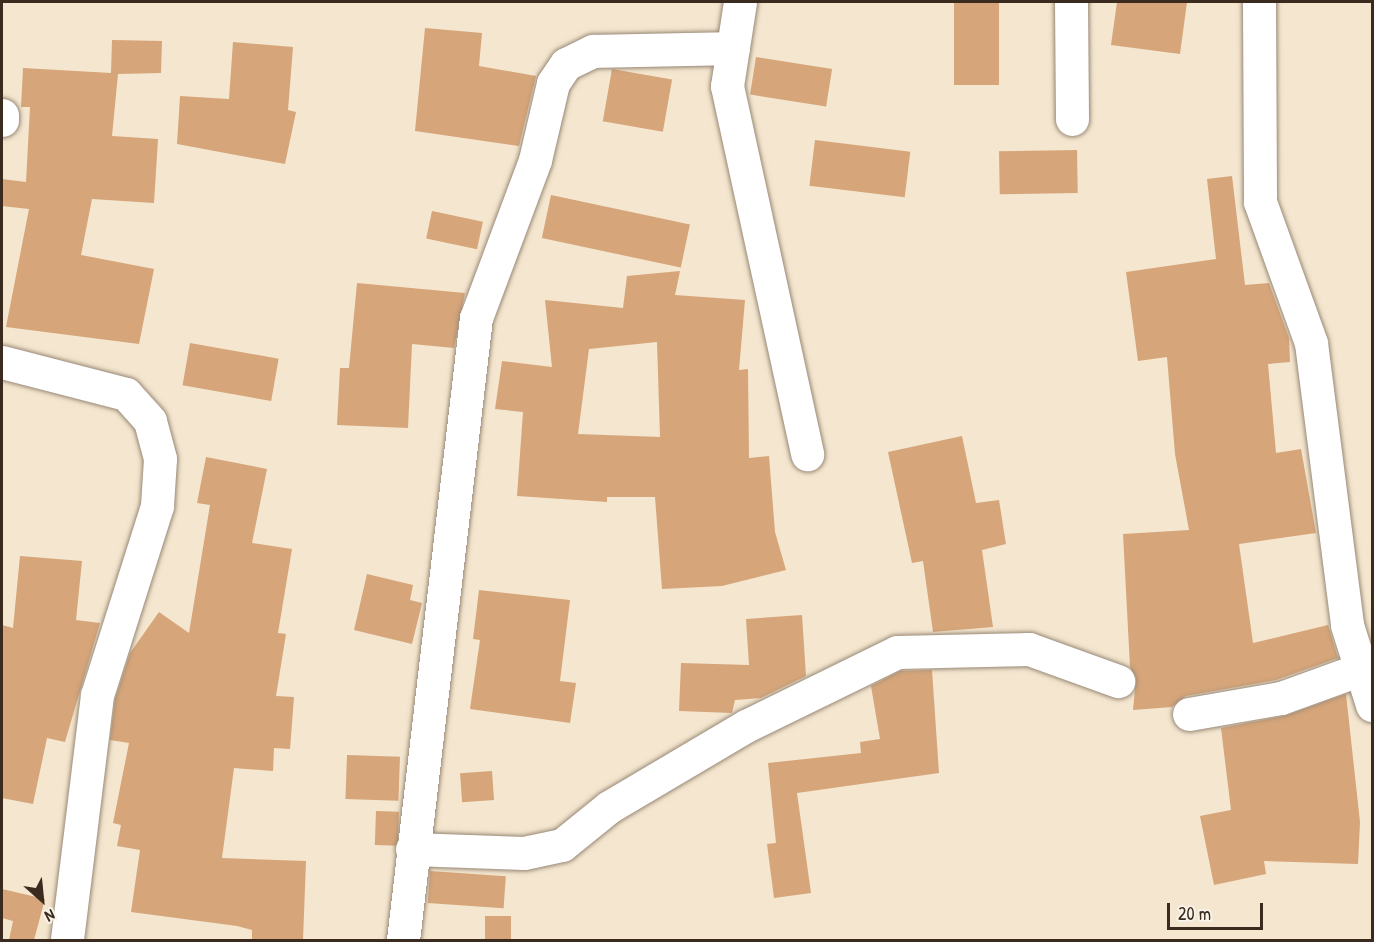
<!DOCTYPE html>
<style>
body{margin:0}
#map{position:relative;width:1374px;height:942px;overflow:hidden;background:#f4e6cf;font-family:"Patrick Hand",sans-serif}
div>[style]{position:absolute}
.building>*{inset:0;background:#d6a57a;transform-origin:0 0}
.roads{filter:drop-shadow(0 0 2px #988876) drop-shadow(0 0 2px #988876)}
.street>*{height:33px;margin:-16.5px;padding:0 16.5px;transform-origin:16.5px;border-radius:16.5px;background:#fff}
span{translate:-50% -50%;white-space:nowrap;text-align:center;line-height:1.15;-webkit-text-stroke:6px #f7f3e8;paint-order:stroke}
.frame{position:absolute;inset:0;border:3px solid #3b2a1e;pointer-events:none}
.north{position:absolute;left:12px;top:870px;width:60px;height:60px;-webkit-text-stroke:4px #f7f3e8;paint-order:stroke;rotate:153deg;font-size:16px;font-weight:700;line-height:24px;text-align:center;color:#3b2a1e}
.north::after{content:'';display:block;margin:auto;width:21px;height:27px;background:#3b2a1e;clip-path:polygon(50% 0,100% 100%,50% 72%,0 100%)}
.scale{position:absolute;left:1167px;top:903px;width:96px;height:27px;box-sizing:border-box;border:3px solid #3b2a1e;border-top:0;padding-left:8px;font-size:18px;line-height:21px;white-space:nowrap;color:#3b2a1e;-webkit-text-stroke:4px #f7f3e8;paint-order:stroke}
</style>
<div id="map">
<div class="building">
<div style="left:954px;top:2px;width:45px;height:83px"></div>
<div style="clip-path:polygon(1117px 2px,1187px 2px,1180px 54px,1111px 45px)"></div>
<div style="clip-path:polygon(425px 28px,482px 33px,479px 66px,536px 76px,519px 146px,415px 131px)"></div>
<div style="clip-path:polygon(112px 40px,162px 41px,161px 73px,118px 74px,112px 136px,158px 139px,154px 203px,92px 199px,81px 255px,154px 269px,139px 344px,6px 327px,29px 209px,2px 206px,2px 179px,26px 182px,30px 107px,21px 107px,23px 68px,111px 73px)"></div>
<div style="clip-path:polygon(233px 42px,293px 47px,288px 110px,296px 112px,285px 164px,177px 144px,180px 96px,229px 99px)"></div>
<div style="left:756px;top:57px;width:77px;height:38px;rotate:9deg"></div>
<div style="left:612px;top:69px;width:61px;height:53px;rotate:10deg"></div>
<div style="left:815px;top:140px;width:96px;height:46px;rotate:7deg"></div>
<div style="left:1077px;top:150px;width:43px;height:78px;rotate:89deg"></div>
<div style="clip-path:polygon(1232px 176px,1245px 285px,1269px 283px,1289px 338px,1290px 362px,1268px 364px,1276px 453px,1301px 449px,1316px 533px,1239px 544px,1253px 643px,1328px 625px,1338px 658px,1276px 680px,1186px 696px,1172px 707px,1133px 710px,1136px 678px,1130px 667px,1123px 534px,1189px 530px,1175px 454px,1167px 357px,1138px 361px,1126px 272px,1216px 259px,1207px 179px)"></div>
<div style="left:551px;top:195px;width:142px;height:44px;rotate:12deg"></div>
<div style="left:432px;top:211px;width:52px;height:28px;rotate:12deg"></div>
<div style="clip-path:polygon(evenodd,680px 271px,675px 295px,745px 300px,739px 370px,748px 369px,749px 458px,769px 456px,775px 532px,786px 570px,722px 586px,662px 589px,655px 497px,607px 497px,607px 502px,517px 496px,523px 412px,495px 409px,502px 361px,552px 367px,545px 300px,623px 308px,627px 276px,680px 271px,657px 342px,660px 437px,578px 434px,589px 349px,657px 342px)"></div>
<div style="clip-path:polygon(357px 283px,465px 293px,454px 348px,412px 344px,408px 428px,337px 425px,340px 368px,349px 368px)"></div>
<div style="left:190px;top:343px;width:90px;height:43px;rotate:10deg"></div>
<div style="clip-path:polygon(962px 436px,976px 503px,999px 500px,1006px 544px,982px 550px,993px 627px,933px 632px,923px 561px,912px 563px,888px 452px)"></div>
<div style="clip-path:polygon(206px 457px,267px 469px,252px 543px,292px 549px,278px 633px,286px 634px,276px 696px,294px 697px,290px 749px,274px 748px,273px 771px,234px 768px,222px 858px,306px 861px,303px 940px,252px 940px,252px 930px,237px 926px,131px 912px,140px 850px,117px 846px,121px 825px,113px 823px,129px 743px,110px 740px,115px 699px,130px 653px,159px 612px,189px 633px,210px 505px,197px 503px)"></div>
<div style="clip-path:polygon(20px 556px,82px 561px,76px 620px,100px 623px,65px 742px,47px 738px,33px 804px,2px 798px,2px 625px,13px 628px)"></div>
<div style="clip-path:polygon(367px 574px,413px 585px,410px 600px,422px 603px,412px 644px,354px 630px)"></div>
<div style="clip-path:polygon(479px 590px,570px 600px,560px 681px,576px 683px,570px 723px,470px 709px,480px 640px,473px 639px)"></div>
<div style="clip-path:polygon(802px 615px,806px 676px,761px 698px,735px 700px,732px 713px,679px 711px,681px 663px,749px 665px,746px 619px)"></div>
<div style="clip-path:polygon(932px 670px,939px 773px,797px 793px,811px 893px,774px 898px,767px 844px,776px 843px,768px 763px,861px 753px,860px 742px,880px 739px,871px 686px,900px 671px)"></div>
<div style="clip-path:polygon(1346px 694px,1360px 822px,1358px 864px,1264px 861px,1266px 874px,1214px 885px,1200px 816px,1231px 810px,1221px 728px,1284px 716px)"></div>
<div style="left:347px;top:755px;width:53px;height:44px;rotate:2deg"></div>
<div style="left:492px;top:771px;width:29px;height:32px;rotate:86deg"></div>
<div style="left:376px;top:811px;width:23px;height:34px;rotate:2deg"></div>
<div style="left:430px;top:871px;width:76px;height:32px;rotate:4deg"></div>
<div style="clip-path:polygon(2px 889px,45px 899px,34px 940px,9px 940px,13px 921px,2px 918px)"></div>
<div style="left:485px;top:916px;width:26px;height:24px"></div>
</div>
<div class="roads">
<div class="street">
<div style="left:740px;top:2px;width:85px;rotate:98.8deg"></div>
<div style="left:727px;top:86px;width:377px;rotate:77.7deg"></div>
<div style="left:1071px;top:2px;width:117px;rotate:89.5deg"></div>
<div style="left:1259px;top:2px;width:200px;rotate:89.7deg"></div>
<div style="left:1260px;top:202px;width:150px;rotate:70.1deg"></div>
<div style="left:1311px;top:343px;width:284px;rotate:82.7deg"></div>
<div style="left:1347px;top:625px;width:84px;rotate:72.6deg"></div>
<div style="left:2px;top:115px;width:5px;rotate:90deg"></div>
<div style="left:2px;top:362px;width:128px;rotate:14.5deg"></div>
<div style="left:126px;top:394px;width:36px;rotate:48deg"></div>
<div style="left:150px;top:421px;width:39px;rotate:75deg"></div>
<div style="left:160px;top:459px;width:47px;rotate:93.7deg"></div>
<div style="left:157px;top:506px;width:198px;rotate:107.6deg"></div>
<div style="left:97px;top:695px;width:247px;rotate:97deg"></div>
<div style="left:1189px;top:714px;width:93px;rotate:-9.9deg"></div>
<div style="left:1281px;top:698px;width:85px;rotate:-19.9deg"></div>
<div style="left:412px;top:849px;width:112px;rotate:2deg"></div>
<div style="left:524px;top:853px;width:39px;rotate:-12deg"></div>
<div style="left:562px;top:845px;width:60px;rotate:-39deg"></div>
<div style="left:609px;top:807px;width:159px;rotate:-30.6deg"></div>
<div style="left:746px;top:726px;width:168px;rotate:-26.1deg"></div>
<div style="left:897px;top:652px;width:132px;rotate:-1.3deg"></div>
<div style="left:1029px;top:649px;width:95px;rotate:19.8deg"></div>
<div style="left:403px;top:940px;width:626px;rotate:-83.31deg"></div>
<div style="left:476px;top:318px;width:169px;rotate:-69.5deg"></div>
<div style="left:535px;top:160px;width:79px;rotate:-76.8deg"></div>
<div style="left:553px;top:83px;width:23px;rotate:-56deg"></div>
<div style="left:566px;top:64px;width:30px;rotate:-26deg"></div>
<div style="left:593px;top:51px;width:140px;rotate:-1.2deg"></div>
</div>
</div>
<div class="frame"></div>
<div class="north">N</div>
<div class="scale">20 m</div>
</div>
